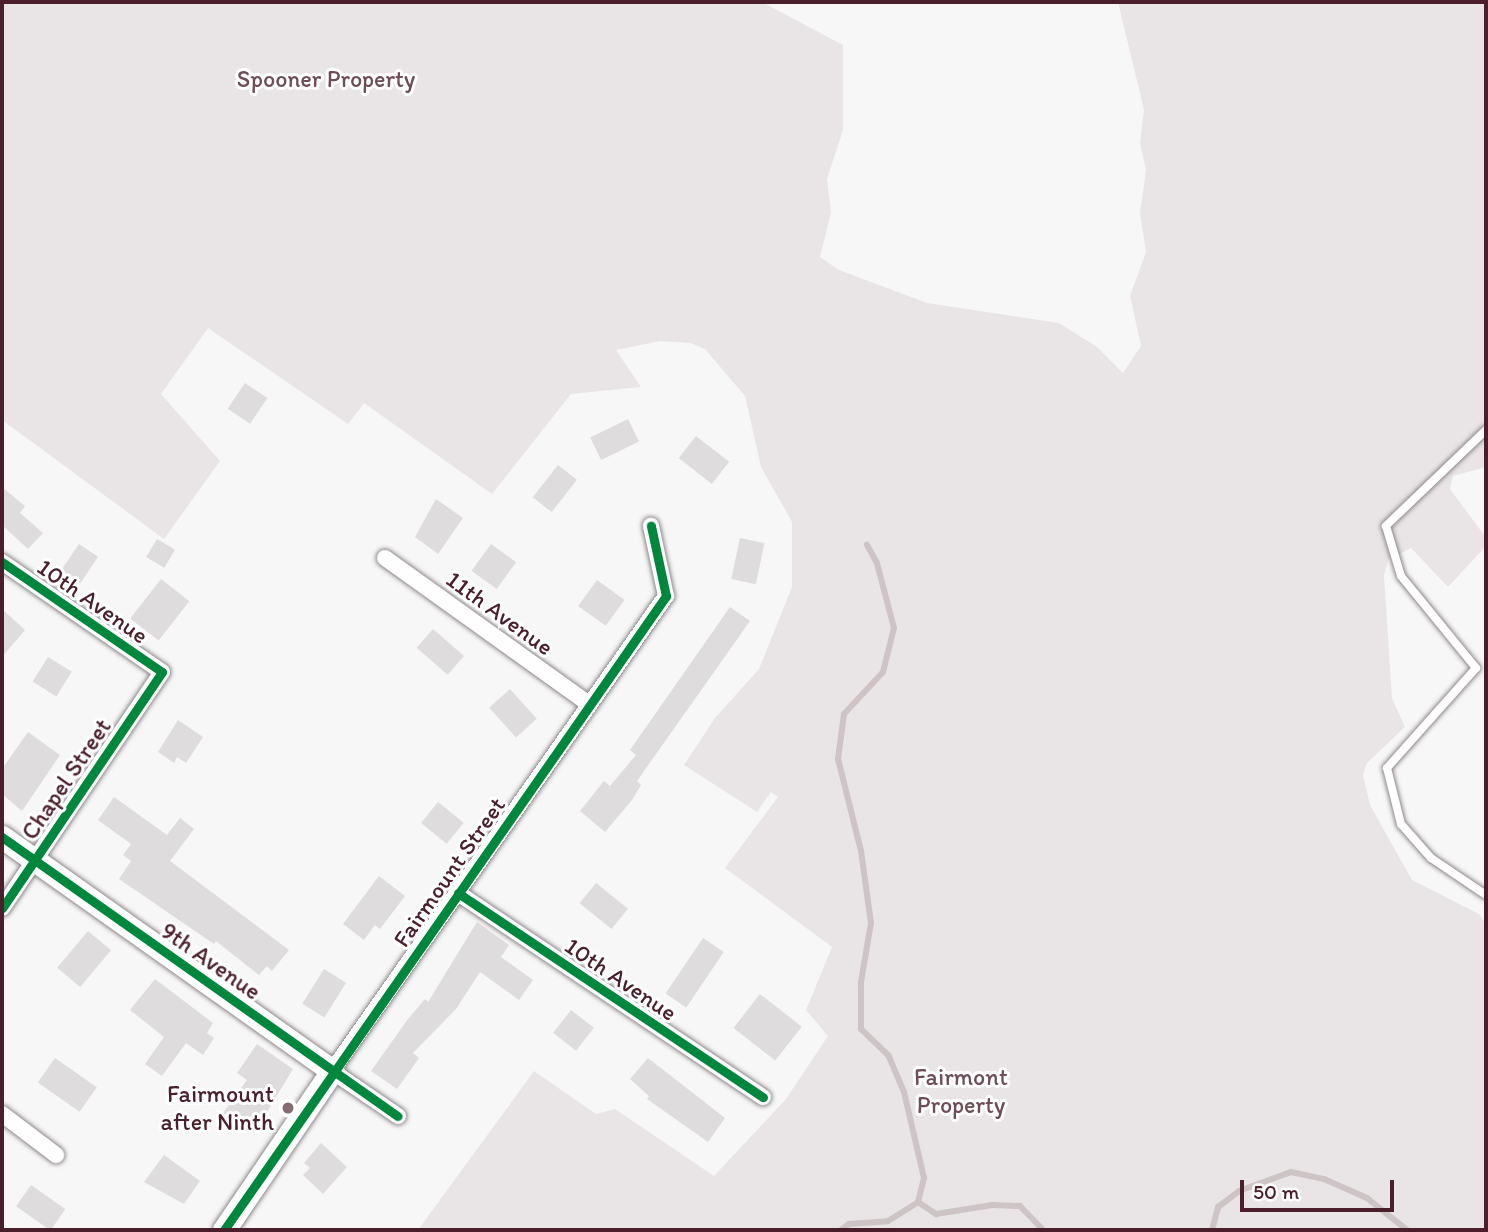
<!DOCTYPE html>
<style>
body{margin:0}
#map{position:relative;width:1488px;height:1232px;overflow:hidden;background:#f7f7f7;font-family:Itim,sans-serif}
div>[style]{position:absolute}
.green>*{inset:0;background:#e9e5e6}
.stream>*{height:6px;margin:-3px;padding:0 3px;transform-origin:3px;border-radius:3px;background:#cec3c5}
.building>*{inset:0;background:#dedcdc;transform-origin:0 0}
.roads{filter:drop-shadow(0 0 2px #90888a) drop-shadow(0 0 2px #90888a)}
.lane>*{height:8px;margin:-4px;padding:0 4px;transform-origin:4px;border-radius:4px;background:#fefefe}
.street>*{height:16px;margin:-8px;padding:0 8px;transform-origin:8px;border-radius:8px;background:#fefefe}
.secondary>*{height:23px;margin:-11.5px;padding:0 11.5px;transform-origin:11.5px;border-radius:11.5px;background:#fefefe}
.cycleway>*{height:9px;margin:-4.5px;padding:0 4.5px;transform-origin:4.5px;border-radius:4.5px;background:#00873e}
.dots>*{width:19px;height:19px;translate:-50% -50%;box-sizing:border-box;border:4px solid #fff;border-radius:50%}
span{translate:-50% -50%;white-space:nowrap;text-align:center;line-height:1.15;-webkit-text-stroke:6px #fff;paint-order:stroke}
.park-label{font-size:24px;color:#6f4d56}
.street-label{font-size:24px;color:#4a1f2b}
.poi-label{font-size:24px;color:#4a1f2b}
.right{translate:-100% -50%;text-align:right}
.frame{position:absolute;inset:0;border:4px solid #4a1f2b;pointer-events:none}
.scale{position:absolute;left:1240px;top:1180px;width:154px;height:32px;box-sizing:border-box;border:4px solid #4a1f2b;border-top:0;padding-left:9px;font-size:21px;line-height:24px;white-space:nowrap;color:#4a1f2b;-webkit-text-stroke:5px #fff;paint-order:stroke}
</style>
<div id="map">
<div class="green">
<div style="clip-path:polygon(2px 2px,762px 2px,843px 45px,843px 130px,827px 179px,831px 213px,820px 257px,839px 270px,927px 303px,1059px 323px,1097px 347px,1123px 373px,1141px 346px,1130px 296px,1146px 252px,1140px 213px,1146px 170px,1140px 143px,1144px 110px,1118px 2px,1486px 2px,1486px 467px,1453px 476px,1450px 489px,1484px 535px,1486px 546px,1448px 587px,1411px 548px,1388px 560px,1384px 576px,1392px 698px,1405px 727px,1367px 763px,1363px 775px,1370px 805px,1412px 880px,1479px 914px,1486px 924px,1486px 1230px,418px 1230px,534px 1071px,596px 1114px,615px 1109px,714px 1176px,786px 1099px,828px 1036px,806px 1010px,832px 947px,725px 868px,778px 797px,771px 792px,757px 812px,684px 765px,715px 718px,759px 669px,792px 587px,792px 522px,761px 467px,745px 396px,705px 349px,690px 343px,660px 341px,616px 350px,641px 387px,571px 394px,492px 494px,364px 403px,348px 424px,208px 328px,161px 394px,220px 461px,164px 539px,2px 420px)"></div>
</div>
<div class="stream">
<div style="left:918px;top:1202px;width:22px;rotate:34deg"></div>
<div style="left:936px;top:1214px;width:57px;rotate:-9.1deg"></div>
<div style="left:992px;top:1205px;width:28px;rotate:2deg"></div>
<div style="left:1020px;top:1206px;width:33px;rotate:46deg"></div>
<div style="left:841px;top:1230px;width:10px;rotate:-37deg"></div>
<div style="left:849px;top:1224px;width:39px;rotate:-4deg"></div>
<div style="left:888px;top:1221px;width:36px;rotate:-32deg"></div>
<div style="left:918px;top:1202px;width:25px;rotate:-76deg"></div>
<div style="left:924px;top:1178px;width:88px;rotate:-103.1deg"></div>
<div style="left:904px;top:1092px;width:39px;rotate:-113deg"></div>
<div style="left:889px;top:1056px;width:39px;rotate:-136deg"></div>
<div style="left:861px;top:1029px;width:47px;rotate:-90deg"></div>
<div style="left:861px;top:982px;width:60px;rotate:-80.4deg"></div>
<div style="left:871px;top:923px;width:73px;rotate:-97.9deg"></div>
<div style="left:861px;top:851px;width:95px;rotate:-104deg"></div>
<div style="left:838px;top:759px;width:45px;rotate:-82.4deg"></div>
<div style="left:844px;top:714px;width:57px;rotate:-47.1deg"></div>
<div style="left:883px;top:672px;width:45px;rotate:-76deg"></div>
<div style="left:894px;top:628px;width:67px;rotate:-104.7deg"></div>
<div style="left:877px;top:563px;width:21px;rotate:-119deg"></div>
<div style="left:1212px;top:1230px;width:24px;rotate:-75deg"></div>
<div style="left:1218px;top:1207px;width:26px;rotate:-37deg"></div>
<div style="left:1239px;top:1191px;width:55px;rotate:-20.1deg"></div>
<div style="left:1291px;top:1172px;width:34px;rotate:12deg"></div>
<div style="left:1324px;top:1179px;width:47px;rotate:23.8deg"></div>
<div style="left:1367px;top:1198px;width:51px;rotate:38.7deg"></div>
</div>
<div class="building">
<div style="left:245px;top:383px;width:27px;height:31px;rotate:34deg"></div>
<div style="left:628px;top:419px;width:25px;height:42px;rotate:64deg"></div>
<div style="left:696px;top:436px;width:42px;height:28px;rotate:38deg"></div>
<div style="left:558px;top:465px;width:24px;height:41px;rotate:38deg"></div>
<div style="clip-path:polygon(2px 487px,25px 506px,20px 513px,43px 533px,28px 549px,2px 525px)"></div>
<div style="clip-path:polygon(436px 499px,463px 518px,438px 554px,415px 537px)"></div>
<div style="left:740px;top:538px;width:25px;height:42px;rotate:12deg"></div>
<div style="left:157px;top:539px;width:21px;height:21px;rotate:31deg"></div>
<div style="left:79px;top:544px;width:23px;height:32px;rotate:34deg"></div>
<div style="left:491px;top:544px;width:31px;height:33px;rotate:36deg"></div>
<div style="left:161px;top:579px;width:36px;height:50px;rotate:38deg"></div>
<div style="left:597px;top:580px;width:34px;height:32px;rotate:36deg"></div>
<div style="clip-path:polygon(730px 607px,750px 621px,637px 781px,641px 785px,632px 800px,605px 832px,580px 811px,604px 781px,610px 786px,636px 755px,630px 750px)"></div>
<div style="clip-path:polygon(2px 609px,25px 630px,2px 657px)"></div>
<div style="left:433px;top:629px;width:41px;height:25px;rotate:41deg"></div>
<div style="left:48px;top:657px;width:28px;height:29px;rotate:32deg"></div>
<div style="left:510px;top:689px;width:40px;height:28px;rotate:48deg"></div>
<div style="clip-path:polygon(178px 720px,203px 737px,186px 763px,177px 757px,174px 763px,158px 752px)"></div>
<div style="clip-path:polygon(28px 732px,60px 755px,22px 811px,2px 794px,2px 769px)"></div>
<div style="clip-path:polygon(114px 797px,167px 835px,180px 818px,194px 829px,170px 861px,289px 950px,272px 971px,267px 966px,259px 975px,216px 941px,214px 944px,119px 879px,131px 861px,123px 855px,131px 844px,98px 820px)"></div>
<div style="left:438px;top:802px;width:33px;height:27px;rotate:39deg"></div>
<div style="clip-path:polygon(379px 876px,405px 896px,380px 929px,375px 925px,364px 940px,343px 924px)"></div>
<div style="left:596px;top:883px;width:41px;height:26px;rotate:39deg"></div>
<div style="clip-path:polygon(477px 922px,509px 945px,501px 957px,533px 980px,519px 1000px,480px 972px,456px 1009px,413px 1053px,419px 1058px,397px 1089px,371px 1071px,408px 1019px,425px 999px,428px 1002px)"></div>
<div style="left:88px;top:931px;width:30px;height:48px;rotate:40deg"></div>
<div style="left:703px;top:938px;width:25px;height:67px;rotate:34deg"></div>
<div style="left:324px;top:969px;width:26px;height:41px;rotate:32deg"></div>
<div style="clip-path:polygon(155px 979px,213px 1023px,207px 1033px,214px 1038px,203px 1055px,186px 1043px,162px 1076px,145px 1064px,164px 1037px,130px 1010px)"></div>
<div style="left:760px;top:994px;width:53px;height:43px;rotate:38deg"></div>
<div style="left:571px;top:1010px;width:29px;height:29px;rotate:38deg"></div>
<div style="clip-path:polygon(257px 1044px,293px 1069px,254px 1133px,220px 1117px,247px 1080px,237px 1073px)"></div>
<div style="left:55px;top:1058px;width:51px;height:30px;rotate:35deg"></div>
<div style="clip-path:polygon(648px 1058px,725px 1118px,708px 1142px,647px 1099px,649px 1096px,630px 1079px)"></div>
<div style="clip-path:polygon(321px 1143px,347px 1167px,323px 1194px,303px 1175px,310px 1168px,304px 1163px)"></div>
<div style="clip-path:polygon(164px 1155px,200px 1181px,184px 1204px,144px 1182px)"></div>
<div style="left:31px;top:1185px;width:42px;height:26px;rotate:35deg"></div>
</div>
<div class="roads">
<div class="lane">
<div style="left:1486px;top:430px;width:139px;rotate:136.2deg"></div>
<div style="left:1386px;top:526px;width:52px;rotate:73.3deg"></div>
<div style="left:1401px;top:576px;width:119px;rotate:50.8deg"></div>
<div style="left:1476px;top:668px;width:134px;rotate:131.7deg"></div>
<div style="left:1387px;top:768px;width:58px;rotate:76deg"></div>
<div style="left:1401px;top:824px;width:45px;rotate:48.6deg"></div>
<div style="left:1431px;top:858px;width:66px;rotate:33.9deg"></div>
</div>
<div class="street">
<div style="left:385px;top:558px;width:251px;rotate:35.6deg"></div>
<div style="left:2px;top:562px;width:194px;rotate:34.5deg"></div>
<div style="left:162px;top:672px;width:285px;rotate:124.1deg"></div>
<div style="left:458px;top:893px;width:367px;rotate:33.8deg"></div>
<div style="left:2px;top:1114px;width:68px;rotate:37.2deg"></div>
<div style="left:398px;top:1116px;width:80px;rotate:-145.7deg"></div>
<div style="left:332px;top:1071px;width:581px;rotate:-54.89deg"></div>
<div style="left:666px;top:596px;width:72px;rotate:-102.1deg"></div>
</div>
<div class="secondary">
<div style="left:2px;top:837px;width:405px;rotate:35.3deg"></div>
<div style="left:332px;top:1071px;width:192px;rotate:124.2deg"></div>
</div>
</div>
<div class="cycleway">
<div style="left:2px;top:562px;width:194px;rotate:34.5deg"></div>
<div style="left:162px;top:672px;width:285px;rotate:124.1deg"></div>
<div style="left:2px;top:837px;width:484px;rotate:35.2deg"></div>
<div style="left:458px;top:893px;width:367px;rotate:33.8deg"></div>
<div style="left:224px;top:1230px;width:773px;rotate:-55.12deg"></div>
<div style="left:666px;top:596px;width:72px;rotate:-102.1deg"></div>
</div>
<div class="dots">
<div style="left:288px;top:1108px;background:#876b72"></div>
</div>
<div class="park-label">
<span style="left:326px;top:79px">Spooner Property</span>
<span style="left:961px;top:1091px">Fairmont<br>Property</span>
</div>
<div class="street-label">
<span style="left:93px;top:601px;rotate:35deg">10th Avenue</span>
<span style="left:500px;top:613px;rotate:36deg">11th Avenue</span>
<span style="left:66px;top:779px;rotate:-56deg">Chapel Street</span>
<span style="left:449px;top:872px;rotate:-55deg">Fairmount Street</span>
<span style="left:211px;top:961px;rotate:35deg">9th Avenue</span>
<span style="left:621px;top:979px;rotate:34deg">10th Avenue</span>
</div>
<div class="poi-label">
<span class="right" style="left:274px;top:1108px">Fairmount<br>after Ninth</span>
</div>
<div class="frame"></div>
<div class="scale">50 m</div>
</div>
